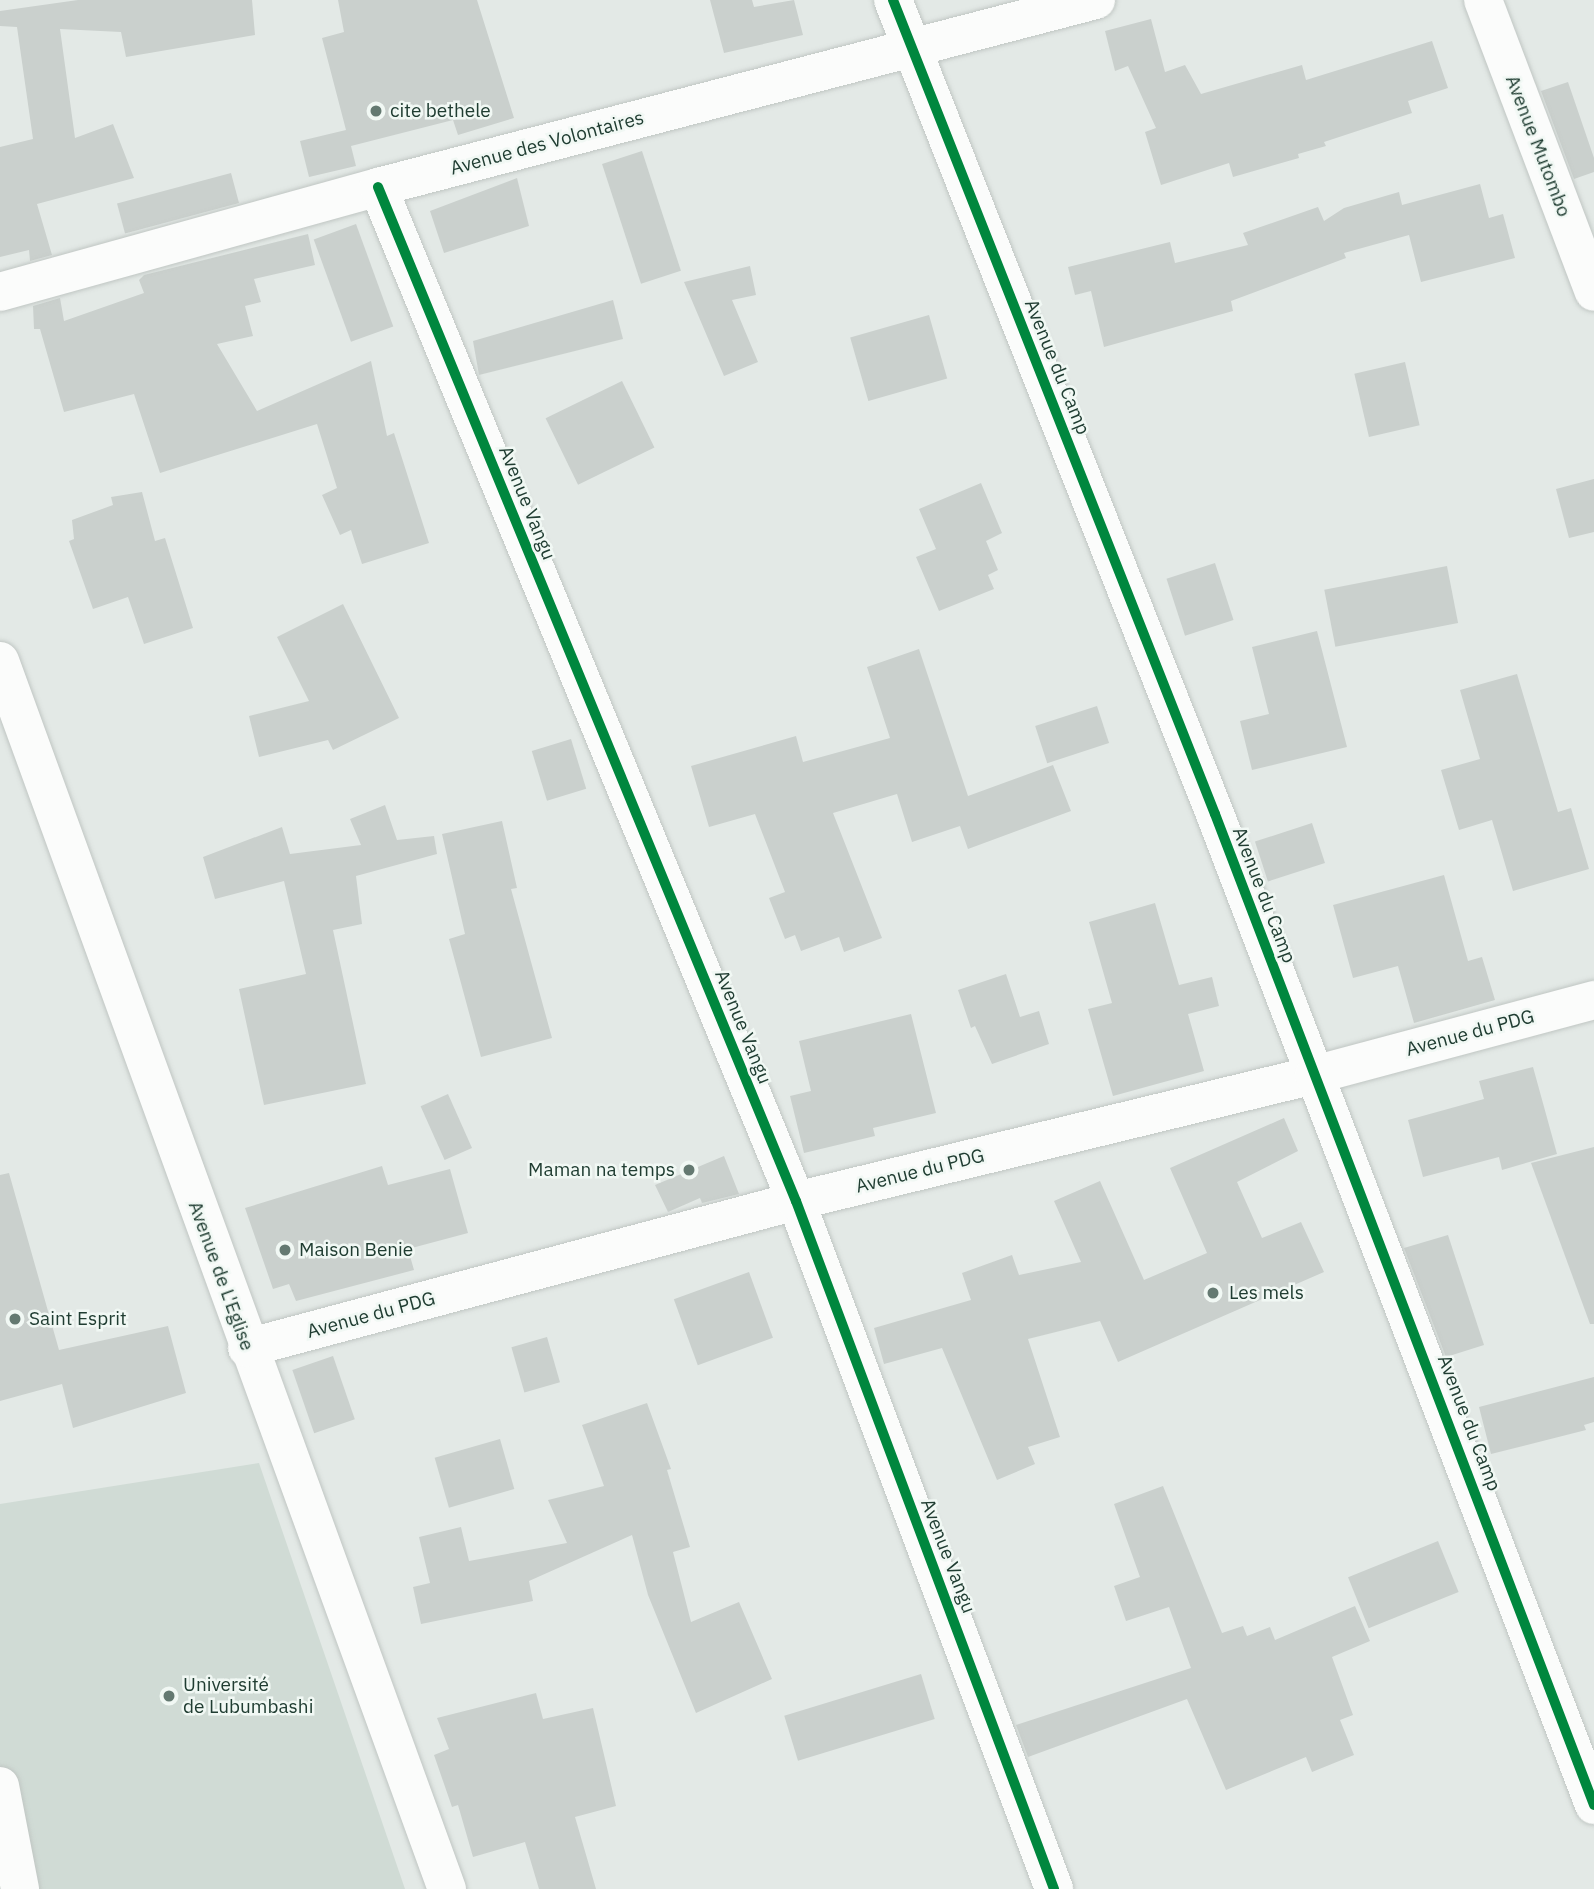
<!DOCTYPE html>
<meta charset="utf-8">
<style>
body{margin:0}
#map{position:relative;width:1594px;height:1889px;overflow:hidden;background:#e3e9e6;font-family:"IBM Plex Sans",sans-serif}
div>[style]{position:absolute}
.built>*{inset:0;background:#d0dbd5}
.building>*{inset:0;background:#cad0cd;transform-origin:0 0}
.roads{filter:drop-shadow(0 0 2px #c0c6c3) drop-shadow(0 0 2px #c0c6c3)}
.minor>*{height:38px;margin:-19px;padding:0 19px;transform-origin:19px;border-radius:19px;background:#fbfcfb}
.secondary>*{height:38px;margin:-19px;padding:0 19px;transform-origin:19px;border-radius:19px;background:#fbfcfb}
.cycleway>*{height:10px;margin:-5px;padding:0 5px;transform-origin:5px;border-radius:5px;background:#00873e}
.dots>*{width:19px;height:19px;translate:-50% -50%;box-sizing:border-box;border:4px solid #f1f8f4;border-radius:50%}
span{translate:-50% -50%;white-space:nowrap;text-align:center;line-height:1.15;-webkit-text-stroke:5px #f1f8f4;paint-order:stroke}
.poi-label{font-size:19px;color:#203d32}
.left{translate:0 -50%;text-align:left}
.right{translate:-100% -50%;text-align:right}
.street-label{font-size:19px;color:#203d32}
</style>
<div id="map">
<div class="built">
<div style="clip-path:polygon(259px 1463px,405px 1889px,0 1889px,0 1504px)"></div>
</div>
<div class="building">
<div style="clip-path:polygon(78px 0,252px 0,255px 35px,126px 57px,121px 32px,60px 29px,75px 138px,113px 124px,134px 178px,37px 204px,52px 255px,30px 261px,29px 250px,0 257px,0 147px,33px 139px,17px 27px,0 26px,0 11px)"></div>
<div style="clip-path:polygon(338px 0,477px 0,514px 118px,458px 135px,453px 120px,351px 146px,356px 166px,309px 177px,300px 141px,346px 130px,322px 38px,344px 32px)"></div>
<div style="clip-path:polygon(710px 0,752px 0,754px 7px,794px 0,803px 35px,724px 53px)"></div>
<div style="clip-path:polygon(1151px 19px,1165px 72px,1185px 65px,1201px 94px,1302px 65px,1306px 80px,1432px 41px,1448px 88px,1408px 101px,1412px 113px,1324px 142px,1326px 146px,1298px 154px,1299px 158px,1233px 177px,1229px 163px,1161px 185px,1145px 132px,1156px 128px,1128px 66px,1115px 71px,1105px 31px)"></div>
<div style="clip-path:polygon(1568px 82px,1594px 158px,1594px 172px,1574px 179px,1541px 91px)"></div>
<div style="left:642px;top:151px;width:126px;height:42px;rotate:72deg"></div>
<div style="left:231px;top:173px;width:31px;height:118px;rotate:75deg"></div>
<div style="clip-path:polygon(517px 178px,529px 226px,444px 253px,430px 211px)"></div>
<div style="clip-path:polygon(1480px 184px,1489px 218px,1503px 214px,1515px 258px,1421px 282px,1409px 235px,1344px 253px,1346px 258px,1231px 301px,1233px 311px,1104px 347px,1091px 291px,1075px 295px,1068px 267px,1170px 242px,1175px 263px,1248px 245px,1243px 233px,1318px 207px,1324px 221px,1344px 208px,1399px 192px,1402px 205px)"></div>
<div style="left:356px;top:224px;width:109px;height:45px;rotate:70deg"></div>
<div style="clip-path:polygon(308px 234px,315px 265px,254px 279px,261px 302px,245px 306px,253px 336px,217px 344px,257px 411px,371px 361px,387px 436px,394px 433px,429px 543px,362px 564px,351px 530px,340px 535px,322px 495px,337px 488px,317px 424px,160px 473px,134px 394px,64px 412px,40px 329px,34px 329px,33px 306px,60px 298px,64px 321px,144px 293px,139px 280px,144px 275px)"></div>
<div style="clip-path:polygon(750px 266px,756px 295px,732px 300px,758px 362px,724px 376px,684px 282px)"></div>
<div style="clip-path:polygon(613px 300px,623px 339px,479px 375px,473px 341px)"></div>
<div style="left:929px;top:315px;width:66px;height:82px;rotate:74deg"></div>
<div style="left:1405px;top:362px;width:65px;height:52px;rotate:77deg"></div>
<div style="left:622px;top:381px;width:74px;height:85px;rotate:64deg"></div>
<div style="clip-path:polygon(1594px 479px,1594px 532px,1569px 538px,1556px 489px)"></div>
<div style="clip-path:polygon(981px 483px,1002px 533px,986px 541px,998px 570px,988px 575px,994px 589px,939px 611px,916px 557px,936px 549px,919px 509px)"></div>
<div style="clip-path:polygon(142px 492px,155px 541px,165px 538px,193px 628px,144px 644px,128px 597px,93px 609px,69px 541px,74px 539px,72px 520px,113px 505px,111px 497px)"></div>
<div style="left:1215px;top:563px;width:60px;height:51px;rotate:72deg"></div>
<div style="left:1447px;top:566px;width:58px;height:125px;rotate:79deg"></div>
<div style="clip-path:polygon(343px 604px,399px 718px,333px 750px,328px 740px,259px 757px,249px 716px,309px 701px,277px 637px)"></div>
<div style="clip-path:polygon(1317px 631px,1347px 747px,1252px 770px,1240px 721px,1269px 714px,1252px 647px)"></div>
<div style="clip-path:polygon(919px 649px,968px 796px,1053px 765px,1071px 811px,968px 849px,960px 826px,912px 842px,897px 794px,833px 813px,882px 938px,844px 952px,839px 937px,801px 951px,795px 935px,785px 939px,769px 898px,785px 892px,755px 814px,709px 827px,691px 766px,796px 736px,803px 762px,890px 738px,867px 667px)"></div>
<div style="clip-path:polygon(1517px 674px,1558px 812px,1571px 808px,1589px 869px,1513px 891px,1492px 820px,1459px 830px,1441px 770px,1480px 759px,1460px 690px)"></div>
<div style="left:1097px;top:706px;width:39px;height:65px;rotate:72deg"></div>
<div style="left:571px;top:739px;width:52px;height:41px;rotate:73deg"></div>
<div style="clip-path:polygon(385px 805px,397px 840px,434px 836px,437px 854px,356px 876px,362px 924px,333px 930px,366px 1084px,264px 1105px,239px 989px,306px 974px,284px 881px,215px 899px,203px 857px,282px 827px,290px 854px,361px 845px,350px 819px)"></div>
<div style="clip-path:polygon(502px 821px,517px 888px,511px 889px,552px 1038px,481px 1057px,449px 939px,465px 934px,442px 834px)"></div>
<div style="left:1312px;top:823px;width:42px;height:60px;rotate:72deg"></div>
<div style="clip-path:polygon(1444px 875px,1468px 961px,1482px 957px,1495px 1000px,1414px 1023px,1398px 966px,1353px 978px,1333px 905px)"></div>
<div style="clip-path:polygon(1155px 903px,1179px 985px,1212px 977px,1219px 1006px,1188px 1014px,1204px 1071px,1113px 1096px,1088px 1009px,1112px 1003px,1089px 922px)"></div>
<div style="clip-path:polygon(1006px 974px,1020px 1017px,1039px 1011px,1049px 1044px,992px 1064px,975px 1026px,971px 1028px,958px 990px)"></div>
<div style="clip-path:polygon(911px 1014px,936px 1113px,873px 1128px,875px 1136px,804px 1153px,790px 1096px,811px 1091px,799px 1041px)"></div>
<div style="clip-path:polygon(1533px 1067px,1557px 1154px,1502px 1170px,1499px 1157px,1423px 1177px,1408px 1120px,1484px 1099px,1479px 1081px)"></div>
<div style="left:448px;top:1094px;width:59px;height:30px;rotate:66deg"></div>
<div style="clip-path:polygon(1284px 1118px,1298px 1151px,1237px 1182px,1262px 1238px,1301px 1222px,1324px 1272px,1118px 1362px,1100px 1321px,1028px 1339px,1060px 1437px,1028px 1447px,1035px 1464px,997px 1480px,942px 1348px,884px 1364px,874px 1328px,971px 1300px,962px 1273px,1012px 1255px,1019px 1275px,1081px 1262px,1054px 1201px,1100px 1181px,1144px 1280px,1207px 1253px,1170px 1168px)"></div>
<div style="clip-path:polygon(1594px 1147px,1594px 1324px,1590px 1324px,1531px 1163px)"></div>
<div style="clip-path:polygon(724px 1156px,739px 1194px,702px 1203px,700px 1198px,668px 1212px,655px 1185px)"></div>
<div style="clip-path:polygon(382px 1166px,388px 1185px,450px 1169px,468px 1233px,408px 1249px,414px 1270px,296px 1301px,289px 1284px,273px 1289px,245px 1208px)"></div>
<div style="clip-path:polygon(9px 1173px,59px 1350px,168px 1326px,186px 1393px,73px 1428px,62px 1384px,0 1401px,0 1175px)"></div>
<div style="clip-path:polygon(1448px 1235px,1484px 1345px,1446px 1357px,1404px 1248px)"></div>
<div style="left:749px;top:1272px;width:70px;height:80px;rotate:70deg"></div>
<div style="left:547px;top:1337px;width:47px;height:37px;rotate:74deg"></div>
<div style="left:333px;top:1356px;width:67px;height:43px;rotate:71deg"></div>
<div style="clip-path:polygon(1594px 1377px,1594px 1422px,1584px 1425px,1586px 1430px,1491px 1454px,1479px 1407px)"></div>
<div style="clip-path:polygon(647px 1403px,671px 1469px,667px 1470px,690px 1547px,673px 1552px,691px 1622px,739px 1602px,772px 1679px,696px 1713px,648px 1595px,632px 1535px,529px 1581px,533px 1601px,421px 1624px,413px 1587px,430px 1583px,419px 1537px,461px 1527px,469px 1561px,567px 1543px,548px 1500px,604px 1486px,582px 1425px)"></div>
<div style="left:500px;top:1439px;width:52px;height:68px;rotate:74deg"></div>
<div style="clip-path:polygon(1163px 1486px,1222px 1633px,1243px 1626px,1247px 1636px,1270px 1627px,1275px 1640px,1355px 1606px,1370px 1641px,1332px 1657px,1353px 1715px,1340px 1720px,1354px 1755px,1312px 1772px,1306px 1757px,1226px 1790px,1187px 1699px,1028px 1757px,1016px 1725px,1191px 1668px,1169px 1607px,1126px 1621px,1114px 1586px,1140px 1577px,1114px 1504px)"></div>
<div style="left:1438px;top:1541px;width:55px;height:97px;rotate:68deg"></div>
<div style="left:921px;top:1674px;width:47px;height:143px;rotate:73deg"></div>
<div style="clip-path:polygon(536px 1693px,543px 1719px,593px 1708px,616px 1806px,575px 1817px,596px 1889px,539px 1889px,525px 1842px,473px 1857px,458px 1805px,452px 1807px,434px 1755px,449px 1749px,437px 1718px)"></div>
</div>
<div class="roads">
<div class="minor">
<div style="left:893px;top:0;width:875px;rotate:68.42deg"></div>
<div style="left:1215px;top:814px;width:1061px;rotate:69.07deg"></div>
<div style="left:1483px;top:0;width:312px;rotate:69.2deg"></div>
<div style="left:378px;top:187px;width:1097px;rotate:67.6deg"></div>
<div style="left:796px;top:1201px;width:735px;rotate:69.44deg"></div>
<div style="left:0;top:292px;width:392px;rotate:-15.5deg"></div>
<div style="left:378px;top:187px;width:742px;rotate:-14.6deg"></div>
<div style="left:0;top:661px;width:1307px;rotate:70deg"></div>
<div style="left:247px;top:1348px;width:568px;rotate:-14.99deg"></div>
<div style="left:796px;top:1201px;width:533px;rotate:-13.67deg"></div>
<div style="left:1314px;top:1075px;width:290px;rotate:-15deg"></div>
</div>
<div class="secondary">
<div style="left:0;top:1786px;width:105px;rotate:79deg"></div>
</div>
</div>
<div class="cycleway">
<div style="left:893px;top:0;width:875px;rotate:68.42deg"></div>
<div style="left:1215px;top:814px;width:1061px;rotate:69.07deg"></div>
<div style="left:378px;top:187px;width:1097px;rotate:67.6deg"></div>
<div style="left:796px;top:1201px;width:735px;rotate:69.44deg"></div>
</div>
<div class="dots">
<div style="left:376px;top:111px;background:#647971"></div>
<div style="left:689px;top:1170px;background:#647971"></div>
<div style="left:285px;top:1250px;background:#647971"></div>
<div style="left:1213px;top:1293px;background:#647971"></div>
<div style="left:15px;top:1319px;background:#647971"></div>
<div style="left:169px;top:1696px;background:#647971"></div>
</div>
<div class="poi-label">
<span class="left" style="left:390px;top:111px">cite bethele</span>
<span class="right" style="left:675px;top:1170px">Maman na temps</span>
<span class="left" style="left:299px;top:1250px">Maison Benie</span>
<span class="left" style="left:1229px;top:1293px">Les mels</span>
<span class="left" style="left:29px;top:1319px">Saint Esprit</span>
<span class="left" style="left:183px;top:1696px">Université<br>de Lubumbashi</span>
</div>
<div class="street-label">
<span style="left:547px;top:143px;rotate:-15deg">Avenue des Volontaires</span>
<span style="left:1538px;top:146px;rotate:69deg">Avenue Mutombo</span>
<span style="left:1057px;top:367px;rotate:68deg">Avenue du Camp</span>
<span style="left:527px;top:503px;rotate:68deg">Avenue Vangu</span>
<span style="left:1264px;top:895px;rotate:69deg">Avenue du Camp</span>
<span style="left:743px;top:1027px;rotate:68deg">Avenue Vangu</span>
<span style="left:1470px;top:1033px;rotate:-15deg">Avenue du PDG</span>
<span style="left:920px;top:1171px;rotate:-14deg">Avenue du PDG</span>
<span style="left:221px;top:1276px;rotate:70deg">Avenue de L'Eglise</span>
<span style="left:371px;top:1315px;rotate:-15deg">Avenue du PDG</span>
<span style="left:1469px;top:1423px;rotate:69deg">Avenue du Camp</span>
<span style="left:948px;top:1556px;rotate:69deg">Avenue Vangu</span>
</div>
</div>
